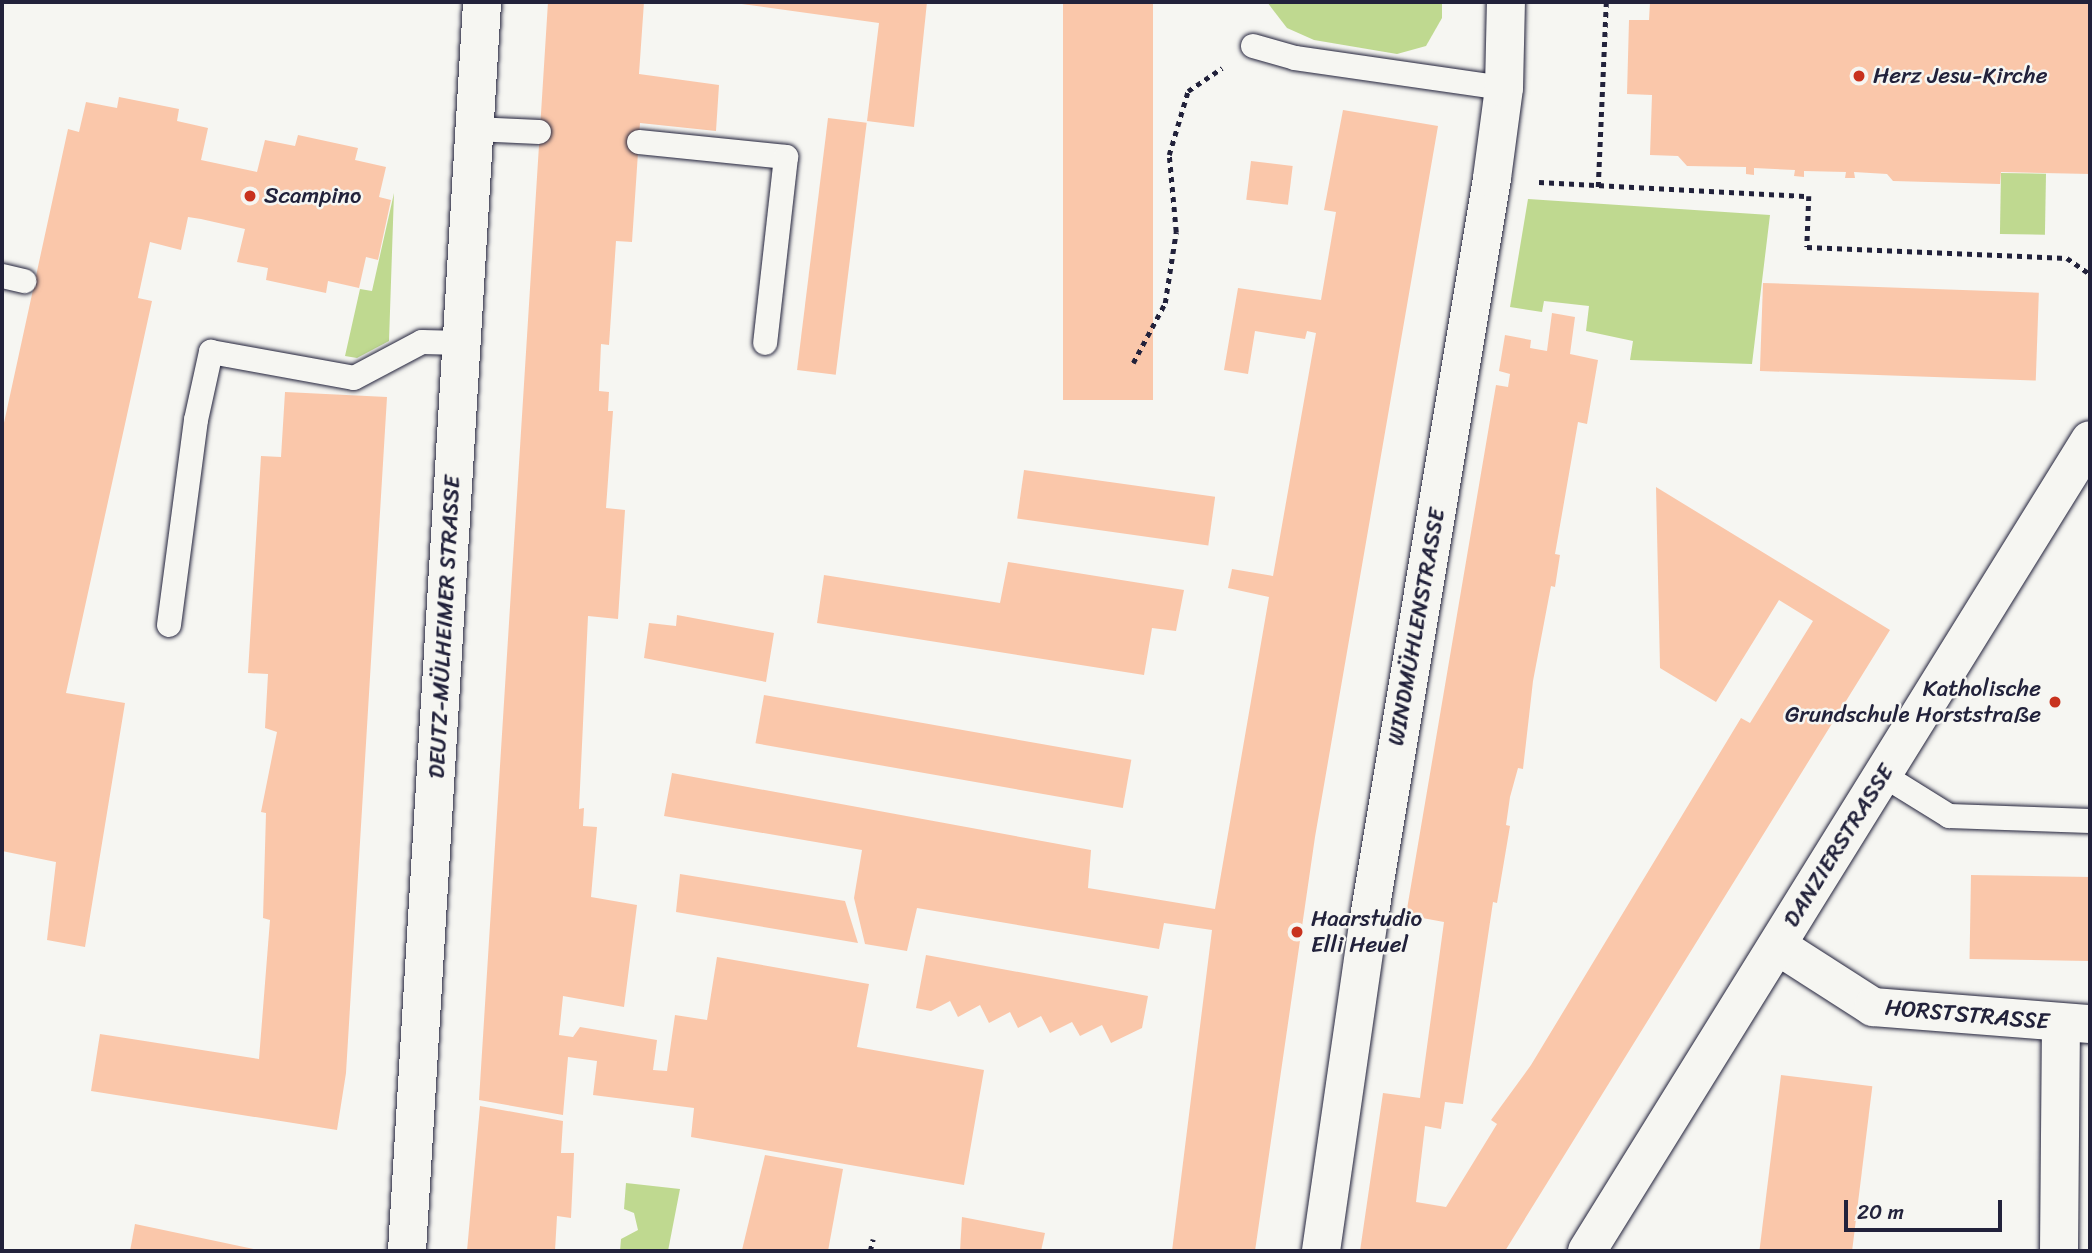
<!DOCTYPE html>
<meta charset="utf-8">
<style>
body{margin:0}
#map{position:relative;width:2092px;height:1253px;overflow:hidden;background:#f6f6f2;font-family:Sriracha,sans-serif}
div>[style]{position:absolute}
.green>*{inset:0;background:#bfd990;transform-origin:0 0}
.building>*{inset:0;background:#fac7aa;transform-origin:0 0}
.path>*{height:4.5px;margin-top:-2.25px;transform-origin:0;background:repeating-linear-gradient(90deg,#22223b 0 5px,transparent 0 10px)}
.roads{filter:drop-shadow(0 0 2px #22223b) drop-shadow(0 0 2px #22223b)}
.service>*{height:24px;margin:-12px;padding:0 12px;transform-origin:12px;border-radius:12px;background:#f6f6f2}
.minor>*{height:38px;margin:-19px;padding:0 19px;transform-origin:19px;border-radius:19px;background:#f6f6f2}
.tertiary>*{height:38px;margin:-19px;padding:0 19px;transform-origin:19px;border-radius:19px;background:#f6f6f2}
.dots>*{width:19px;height:19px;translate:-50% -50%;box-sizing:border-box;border:4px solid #f6f6f2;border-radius:50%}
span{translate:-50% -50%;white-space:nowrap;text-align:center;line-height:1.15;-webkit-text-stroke:5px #f6f6f2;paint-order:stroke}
.poi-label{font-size:23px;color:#22223b}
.left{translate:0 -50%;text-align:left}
.right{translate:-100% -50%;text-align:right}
.street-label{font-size:23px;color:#22223b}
.frame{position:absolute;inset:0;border:4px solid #22223b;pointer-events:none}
.scale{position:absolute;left:1844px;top:1200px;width:158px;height:32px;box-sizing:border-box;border:4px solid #22223b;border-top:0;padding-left:9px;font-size:21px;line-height:24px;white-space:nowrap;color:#22223b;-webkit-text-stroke:5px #f6f6f2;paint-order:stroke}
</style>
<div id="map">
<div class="green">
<div style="clip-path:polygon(1267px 2px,1442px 2px,1442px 18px,1426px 46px,1397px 54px,1314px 40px,1287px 28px)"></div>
<div style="left:2001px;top:173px;width:45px;height:61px;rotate:1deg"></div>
<div style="clip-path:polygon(394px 193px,389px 341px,357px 358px,345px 356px,360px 289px,372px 291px)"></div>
<div style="clip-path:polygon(1528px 199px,1770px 215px,1752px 364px,1630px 360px,1633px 341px,1586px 331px,1589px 306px,1544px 301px,1542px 312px,1510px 307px)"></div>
<div style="clip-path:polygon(626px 1183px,680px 1189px,668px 1251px,620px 1251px,621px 1239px,638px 1230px,634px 1213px,624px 1209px)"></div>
</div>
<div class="building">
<div style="clip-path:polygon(548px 2px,644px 2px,639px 74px,719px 85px,716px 131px,640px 123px,632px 242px,616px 241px,609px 345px,601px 344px,599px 391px,609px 392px,608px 411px,613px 411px,606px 508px,625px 510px,618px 619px,588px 616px,579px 809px,584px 808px,583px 826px,597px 827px,591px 897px,637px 905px,624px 1007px,563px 996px,559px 1035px,573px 1037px,580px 1027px,657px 1040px,653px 1070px,667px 1071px,675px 1015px,707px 1020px,717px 957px,869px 984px,857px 1047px,984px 1070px,964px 1185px,691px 1137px,694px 1108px,593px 1095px,597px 1061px,568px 1057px,563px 1115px,479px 1100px)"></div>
<div style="clip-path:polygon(727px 2px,927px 2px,914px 127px,867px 121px,879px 23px)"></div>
<div style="left:1063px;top:2px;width:90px;height:398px"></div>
<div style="clip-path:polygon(1650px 2px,2090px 2px,2090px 174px,2001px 172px,2000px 184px,1893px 181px,1887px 174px,1854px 172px,1855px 178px,1845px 178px,1846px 172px,1804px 171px,1804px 177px,1794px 176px,1795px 170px,1754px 168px,1754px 175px,1746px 174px,1746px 167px,1687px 166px,1678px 156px,1650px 155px,1652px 95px,1627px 94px,1629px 20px,1649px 20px)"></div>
<div style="clip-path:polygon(119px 97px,179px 109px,177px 121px,208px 128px,201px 160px,257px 172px,265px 140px,295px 146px,298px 135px,358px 148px,355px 160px,386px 167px,379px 197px,391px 200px,378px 260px,366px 257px,359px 288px,328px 281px,326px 293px,266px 280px,268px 268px,237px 262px,245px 229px,201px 219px,188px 217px,181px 250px,150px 242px,138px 298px,152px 301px,66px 693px,125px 703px,85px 947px,47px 940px,56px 862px,2px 851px,2px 432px,68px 129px,79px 132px,86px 102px,117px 108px)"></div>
<div style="clip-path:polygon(1343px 110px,1438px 126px,1315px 837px,1255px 1251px,1172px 1251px,1212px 930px,1164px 923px,1159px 949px,917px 908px,907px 951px,865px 944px,854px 898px,862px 850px,664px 816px,672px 773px,1091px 850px,1088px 888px,1215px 909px,1269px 597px,1228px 588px,1232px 569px,1273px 576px,1316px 333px,1307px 331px,1305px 339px,1255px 331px,1248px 374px,1224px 370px,1238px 288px,1321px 300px,1336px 212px,1324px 210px)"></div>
<div style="left:828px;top:118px;width:39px;height:254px;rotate:7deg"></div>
<div style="left:1251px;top:161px;width:42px;height:39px;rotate:7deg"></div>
<div style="left:1763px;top:283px;width:276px;height:88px;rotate:2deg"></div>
<div style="clip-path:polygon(1552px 313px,1575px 317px,1570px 354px,1598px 360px,1587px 424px,1578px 422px,1555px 554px,1560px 555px,1555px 587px,1551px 586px,1533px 681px,1523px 769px,1518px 768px,1510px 797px,1506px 825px,1510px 826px,1497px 903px,1493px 902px,1463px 1104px,1445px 1102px,1441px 1129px,1425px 1126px,1416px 1202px,1446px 1207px,1497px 1124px,1491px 1120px,1531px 1065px,1741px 718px,1750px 723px,1813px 621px,1779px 600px,1716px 702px,1660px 668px,1656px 487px,1890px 630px,1505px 1251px,1360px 1251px,1383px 1093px,1420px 1098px,1444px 922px,1406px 915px,1496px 385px,1508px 387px,1510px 374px,1499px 371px,1505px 335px,1531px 340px,1530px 348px,1547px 351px)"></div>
<div style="clip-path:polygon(285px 392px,387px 397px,346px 1073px,337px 1130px,91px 1091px,100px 1034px,259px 1059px,270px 920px,263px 918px,266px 813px,261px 812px,277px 732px,265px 728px,268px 674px,248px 673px,261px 456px,281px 457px)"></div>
<div style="left:1024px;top:470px;width:193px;height:49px;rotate:8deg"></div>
<div style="clip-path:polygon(1008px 562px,1184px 590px,1176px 631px,1152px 628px,1144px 675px,817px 623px,824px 575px,1000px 603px)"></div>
<div style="clip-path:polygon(677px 615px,774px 633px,766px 682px,644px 658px,649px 623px,676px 626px)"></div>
<div style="left:764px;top:695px;width:373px;height:49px;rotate:10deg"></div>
<div style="clip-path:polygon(680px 874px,845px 901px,858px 943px,676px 912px)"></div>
<div style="left:1971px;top:875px;width:119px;height:84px;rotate:1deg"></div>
<div style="clip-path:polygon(926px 955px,1148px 996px,1142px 1028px,1111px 1043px,1102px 1025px,1080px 1036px,1072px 1022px,1050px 1033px,1041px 1016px,1018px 1028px,1010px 1012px,989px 1023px,980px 1005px,958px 1017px,950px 1001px,931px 1011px,916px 1008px)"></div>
<div style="left:1781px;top:1075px;width:92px;height:177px;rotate:7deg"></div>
<div style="clip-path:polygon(480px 1106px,563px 1121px,561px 1153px,574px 1153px,571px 1218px,557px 1216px,555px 1251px,467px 1251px)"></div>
<div style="clip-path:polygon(765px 1155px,843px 1169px,828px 1251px,742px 1250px)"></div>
<div style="clip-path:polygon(962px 1217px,1045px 1233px,1041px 1251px,960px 1251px)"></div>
<div style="clip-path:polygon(135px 1224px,258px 1250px,258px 1251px,130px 1251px)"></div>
</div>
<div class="path">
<div style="left:1539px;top:182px;width:270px;rotate:3deg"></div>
<div style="left:1809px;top:196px;width:51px;rotate:92.2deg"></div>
<div style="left:1807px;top:247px;width:260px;rotate:2.4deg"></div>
<div style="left:2067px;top:258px;width:28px;rotate:35deg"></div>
<div style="left:1598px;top:187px;width:185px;rotate:-87.5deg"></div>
<div style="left:1133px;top:363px;width:68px;rotate:-61.9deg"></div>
<div style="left:1165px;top:303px;width:72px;rotate:-81.2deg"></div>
<div style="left:1176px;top:232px;width:77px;rotate:-95.2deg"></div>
<div style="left:1169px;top:155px;width:67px;rotate:-73.5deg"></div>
<div style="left:1188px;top:91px;width:41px;rotate:-34.1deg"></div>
<div style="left:870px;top:1251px;width:12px;rotate:-76deg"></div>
</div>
<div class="roads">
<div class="service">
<div style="left:1253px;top:46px;width:44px;rotate:15.9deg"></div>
<div style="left:1295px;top:58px;width:211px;rotate:8.2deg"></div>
<div style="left:474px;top:129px;width:65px;rotate:2.6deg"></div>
<div style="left:639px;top:142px;width:148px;rotate:5.8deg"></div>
<div style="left:786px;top:157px;width:187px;rotate:96.4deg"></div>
<div style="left:2px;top:276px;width:23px;rotate:13deg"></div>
<div style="left:169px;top:625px;width:207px;rotate:-82.5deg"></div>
<div style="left:196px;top:420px;width:70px;rotate:-77.6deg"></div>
<div style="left:211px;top:352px;width:145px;rotate:10.3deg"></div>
<div style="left:354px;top:378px;width:77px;rotate:-27.9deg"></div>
<div style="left:422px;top:342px;width:40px;rotate:1.4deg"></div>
<div style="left:1883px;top:775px;width:78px;rotate:31.8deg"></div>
<div style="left:1949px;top:816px;width:141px;rotate:2deg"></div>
</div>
<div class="minor">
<div style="left:1778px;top:946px;width:113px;rotate:32.7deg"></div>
<div style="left:1873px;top:1007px;width:218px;rotate:4.5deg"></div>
<div style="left:1321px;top:1251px;width:330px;rotate:-81.8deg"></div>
<div style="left:1368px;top:924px;width:756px;rotate:-80.56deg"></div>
<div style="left:1492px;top:178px;width:91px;rotate:-82.4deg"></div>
<div style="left:1504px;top:88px;width:86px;rotate:-88.7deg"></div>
<div style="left:2059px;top:1251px;width:227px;rotate:-89.5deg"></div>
</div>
<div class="tertiary">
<div style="left:407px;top:1251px;width:1251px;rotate:-86.56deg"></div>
<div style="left:1587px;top:1251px;width:954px;rotate:-58.19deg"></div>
</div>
</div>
<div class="dots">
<div style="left:1859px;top:76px;background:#c8321e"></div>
<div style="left:250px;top:196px;background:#c8321e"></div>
<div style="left:2055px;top:702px;background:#c8321e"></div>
<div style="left:1297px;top:932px;background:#c8321e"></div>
</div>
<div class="poi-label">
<span class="left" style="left:1873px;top:76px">Herz Jesu-Kirche</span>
<span class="left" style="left:264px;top:196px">Scampino</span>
<span class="right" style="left:2041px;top:702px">Katholische<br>Grundschule Horststraße</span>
<span class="left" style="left:1311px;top:932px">Haarstudio<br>Elli Heuel</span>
</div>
<div class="street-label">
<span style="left:445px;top:627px;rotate:-87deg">DEUTZ-MÜLHEIMER STRASSE</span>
<span style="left:1417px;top:627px;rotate:-80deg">WINDMÜHLENSTRASSE</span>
<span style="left:1839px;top:846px;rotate:-58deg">DANZIERSTRASSE</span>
<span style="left:1967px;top:1015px;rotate:5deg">HORSTSTRASSE</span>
</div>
<div class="frame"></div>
<div class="scale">20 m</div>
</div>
